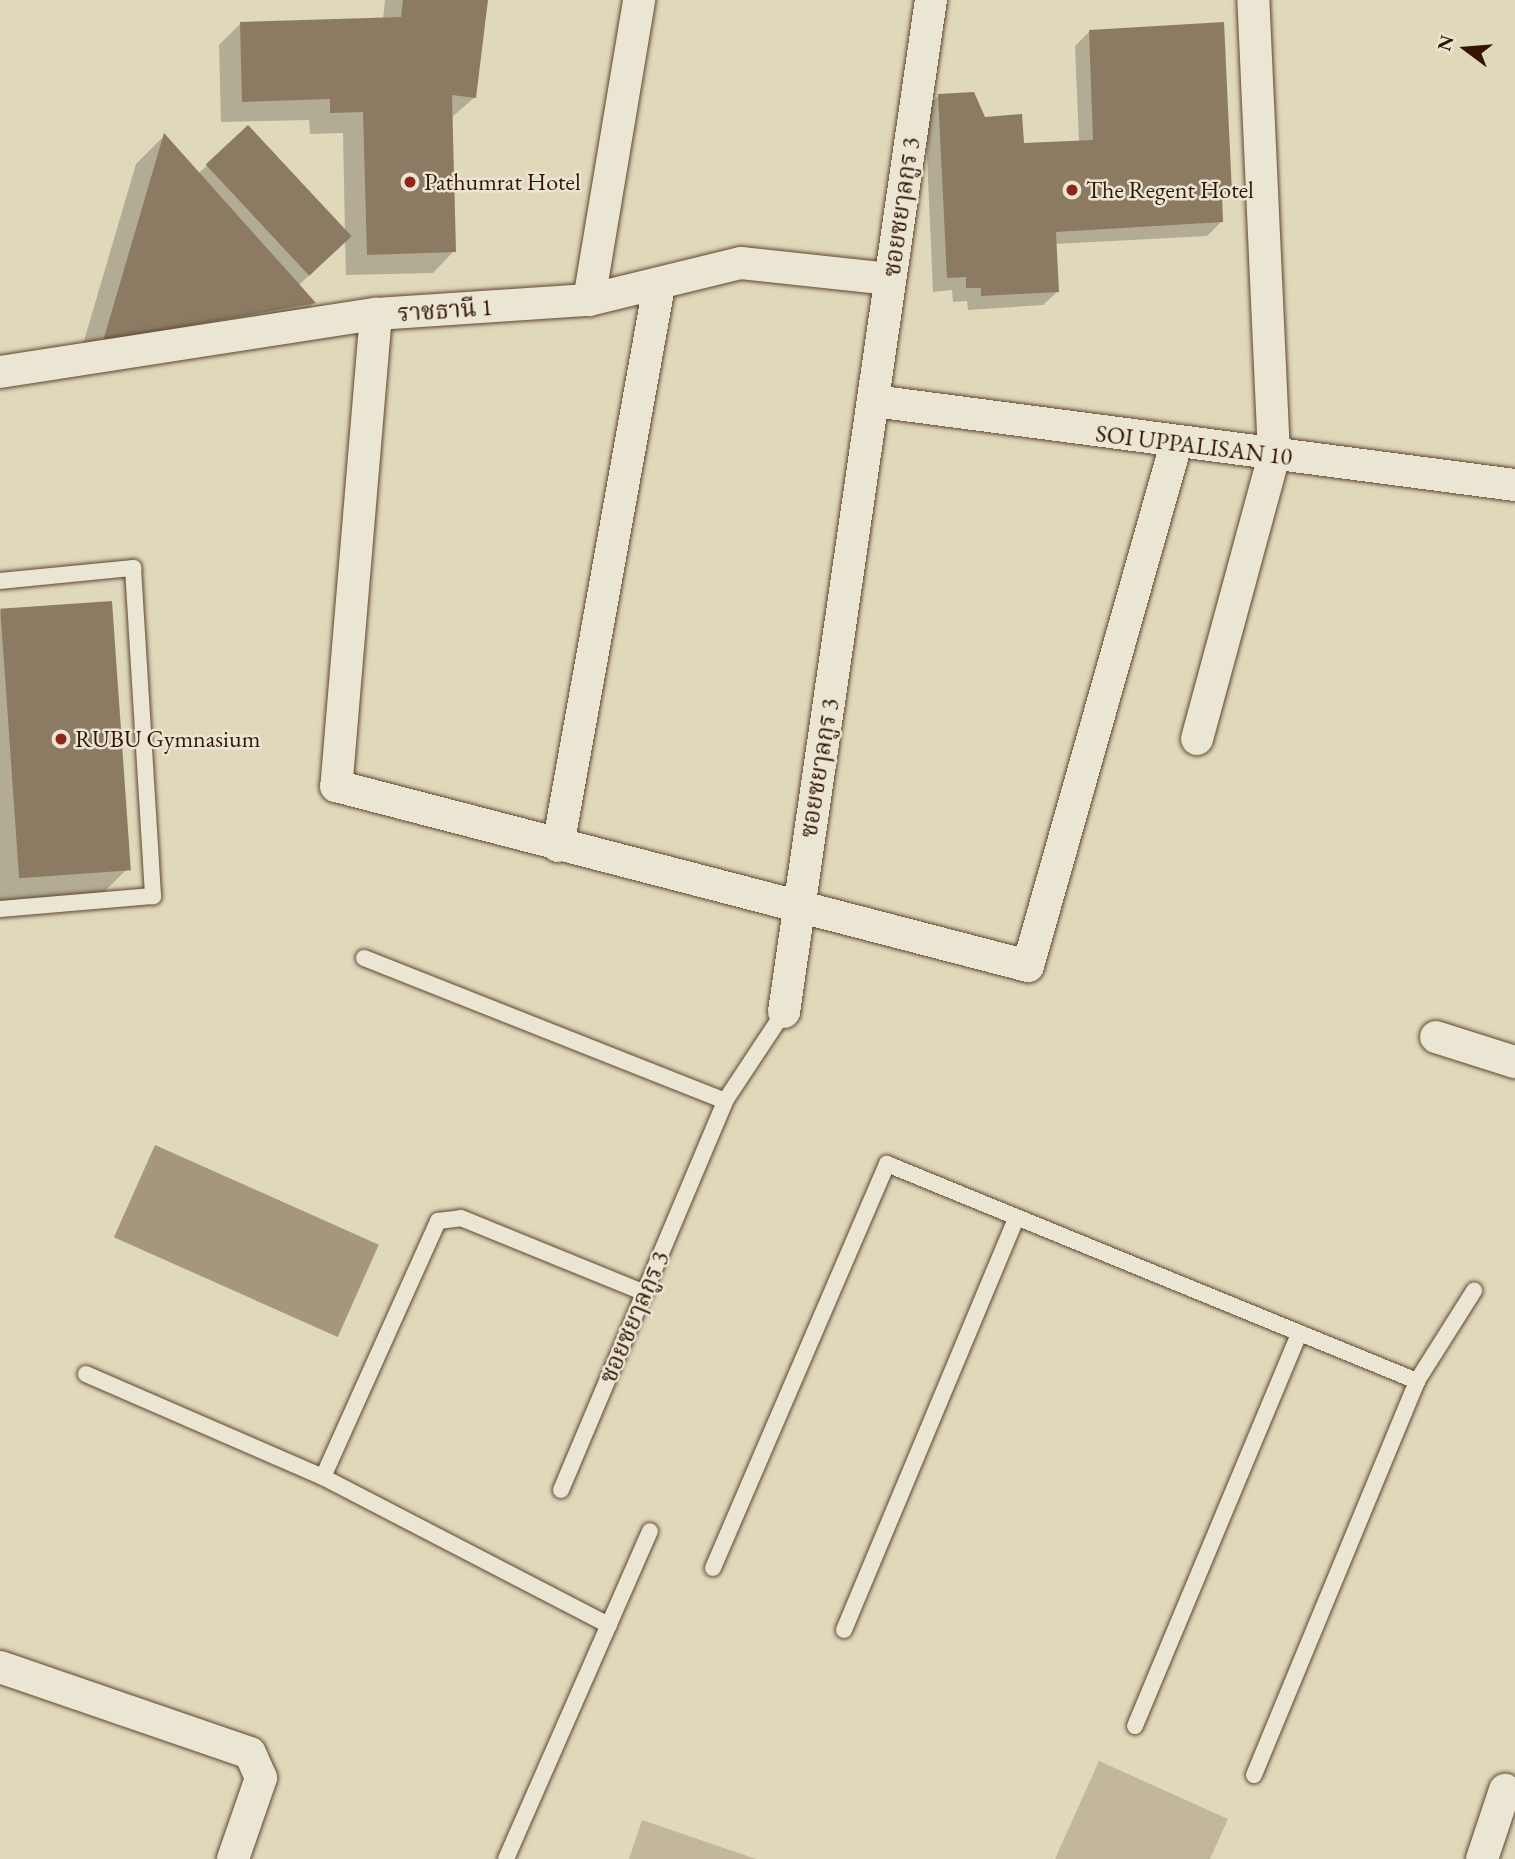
<!DOCTYPE html>
<meta charset="utf-8">
<style>
body{margin:0}
#map{position:relative;width:1515px;height:1859px;overflow:hidden;background:#e0d8bb;font-family:"EB Garamond","Noto Serif Thai",serif}
div>[style]{position:absolute}
.green>*{inset:0;background:#c2b79c}
.water>*{inset:0;background:#a5967c;transform-origin:0 0}
.shadow>*{inset:0;background:#0003}
.building>*{inset:0;background:#8c7a63;transform-origin:0 0}
.roads{filter:drop-shadow(0 0 2px #5e4631) drop-shadow(0 0 2px #5e4631)}
.lane>*{height:16px;margin:-8px;padding:0 8px;transform-origin:8px;border-radius:8px;background:#ebe6d3}
.street>*{height:32px;margin:-16px;padding:0 16px;transform-origin:16px;border-radius:16px;background:#ebe6d3}
.dots>*{width:19px;height:19px;translate:-50% -50%;box-sizing:border-box;border:4px solid #ebe6d3;border-radius:50%}
span{translate:-50% -50%;white-space:nowrap;text-align:center;line-height:1.15;-webkit-text-stroke:5px #ebe6d3;paint-order:stroke}
.poi-label{font-size:24px;color:#321503}
.left{translate:0 -50%;text-align:left}
.street-label{font-size:24px;color:#321503}
.north{position:absolute;left:1431px;top:14px;width:70px;height:70px;-webkit-text-stroke:5px #ebe6d3;paint-order:stroke;rotate:286deg;font-size:19px;font-weight:700;line-height:28px;text-align:center;color:#321503}
.north::after{content:'';display:block;margin:auto;width:24px;height:32px;background:#321503;clip-path:polygon(50% 0,100% 100%,50% 72%,0 100%)}
</style>
<div id="map">
<div class="green">
<div style="clip-path:polygon(1099px 1761px,1228px 1819px,1210px 1859px,1055px 1859px)"></div>
<div style="clip-path:polygon(642px 1820px,756px 1859px,629px 1859px)"></div>
</div>
<div class="water">
<div style="left:155px;top:1145px;width:245px;height:101px;rotate:24deg"></div>
</div>
<div class="shadow">
<div style="clip-path:polygon(385px 0,486px 0,475px 97px,451px 118px,454px 251px,433px 273px,346px 275px,345px 241px,298px 286px,314px 303px,286px 331px,76px 368px,136px 164px,164px 136px,198px 174px,248px 127px,345px 233px,343px 133px,310px 134px,309px 120px,221px 122px,219px 45px,241px 23px,383px 19px)"></div>
<div style="clip-path:polygon(1090px 31px,1230px 192px,1221px 202px,1222px 221px,1207px 236px,1055px 244px,1058px 291px,1043px 305px,968px 310px,967px 301px,953px 302px,952px 290px,933px 292px,925px 110px,939px 95px,1022px 145px,1079px 142px,1075px 46px)"></div>
<div style="clip-path:polygon(0 611px,127px 869px,99px 897px,0 904px)"></div>
</div>
<div class="building">
<div style="clip-path:polygon(403px 0,488px 0,476px 98px,452px 95px,456px 252px,367px 255px,363px 112px,330px 113px,330px 99px,242px 102px,240px 22px,401px 17px)"></div>
<div style="clip-path:polygon(1224px 22px,1232px 193px,1222px 194px,1223px 222px,1056px 232px,1059px 292px,981px 296px,981px 288px,966px 288px,966px 277px,947px 278px,938px 94px,974px 92px,985px 117px,1022px 114px,1024px 143px,1093px 140px,1089px 30px)"></div>
<div style="left:248px;top:125px;width:152px;height:58px;rotate:47deg"></div>
<div style="clip-path:polygon(164px 133px,316px 303px,103px 341px)"></div>
<div style="left:112px;top:601px;width:270px;height:112px;rotate:86deg"></div>
</div>
<div class="roads">
<div class="lane">
<div style="left:0;top:581px;width:134px;rotate:-5.6deg"></div>
<div style="left:133px;top:568px;width:329px;rotate:86.5deg"></div>
<div style="left:153px;top:896px;width:154px;rotate:175.1deg"></div>
<div style="left:364px;top:958px;width:388px;rotate:21.6deg"></div>
<div style="left:86px;top:1374px;width:258px;rotate:23.5deg"></div>
<div style="left:323px;top:1477px;width:322px;rotate:27.4deg"></div>
<div style="left:323px;top:1477px;width:281px;rotate:-65.8deg"></div>
<div style="left:438px;top:1221px;width:23px;rotate:-7deg"></div>
<div style="left:461px;top:1218px;width:199px;rotate:22.2deg"></div>
<div style="left:561px;top:1490px;width:422px;rotate:-67.1deg"></div>
<div style="left:725px;top:1101px;width:107px;rotate:-56.5deg"></div>
<div style="left:713px;top:1568px;width:440px;rotate:-66.7deg"></div>
<div style="left:887px;top:1164px;width:573px;rotate:22.27deg"></div>
<div style="left:844px;top:1630px;width:443px;rotate:-67.3deg"></div>
<div style="left:1135px;top:1726px;width:426px;rotate:-67.3deg"></div>
<div style="left:1254px;top:1775px;width:426px;rotate:-67.5deg"></div>
<div style="left:1417px;top:1381px;width:107px;rotate:-57.7deg"></div>
<div style="left:506px;top:1859px;width:358px;rotate:-66.3deg"></div>
</div>
<div class="street">
<div style="left:589px;top:300px;width:304px;rotate:-80.5deg"></div>
<div style="left:376px;top:314px;width:474px;rotate:94.8deg"></div>
<div style="left:336px;top:786px;width:715px;rotate:14.58deg"></div>
<div style="left:1028px;top:966px;width:543px;rotate:-74.17deg"></div>
<div style="left:0;top:372px;width:380px;rotate:-8.8deg"></div>
<div style="left:376px;top:314px;width:213px;rotate:-3.8deg"></div>
<div style="left:589px;top:300px;width:156px;rotate:-13.7deg"></div>
<div style="left:741px;top:263px;width:150px;rotate:6.1deg"></div>
<div style="left:874px;top:401px;width:646px;rotate:7.47deg"></div>
<div style="left:1197px;top:739px;width:294px;rotate:-74.8deg"></div>
<div style="left:1274px;top:455px;width:455px;rotate:-92.6deg"></div>
<div style="left:558px;top:846px;width:569px;rotate:-79.78deg"></div>
<div style="left:784px;top:1012px;width:1023px;rotate:-81.74deg"></div>
<div style="left:1436px;top:1037px;width:83px;rotate:17.6deg"></div>
<div style="left:0;top:1667px;width:264px;rotate:19deg"></div>
<div style="left:250px;top:1753px;width:27px;rotate:66deg"></div>
<div style="left:261px;top:1778px;width:86px;rotate:109.1deg"></div>
<div style="left:1482px;top:1859px;width:73px;rotate:-71.6deg"></div>
</div>
</div>
<div class="dots">
<div style="left:410px;top:182px;background:#8f2418"></div>
<div style="left:1072px;top:190px;background:#8f2418"></div>
<div style="left:61px;top:739px;background:#8f2418"></div>
</div>
<div class="poi-label">
<span class="left" style="left:424px;top:182px">Pathumrat Hotel</span>
<span class="left" style="left:1086px;top:190px">The Regent Hotel</span>
<span class="left" style="left:75px;top:739px">RUBU Gymnasium</span>
</div>
<div class="street-label">
<span style="left:901px;top:207px;rotate:-82deg">ซอยซยๅลกูร 3</span>
<span style="left:445px;top:310px;rotate:-4deg">ราชธานี 1</span>
<span style="left:1194px;top:445px;rotate:7deg">SOI UPPALISAN 10</span>
<span style="left:819px;top:768px;rotate:-81deg">ซอยซยๅลกูร 3</span>
<span style="left:634px;top:1317px;rotate:-67deg">ซอยซยๅลกูร 3</span>
</div>
<div class="north">N</div>
</div>
